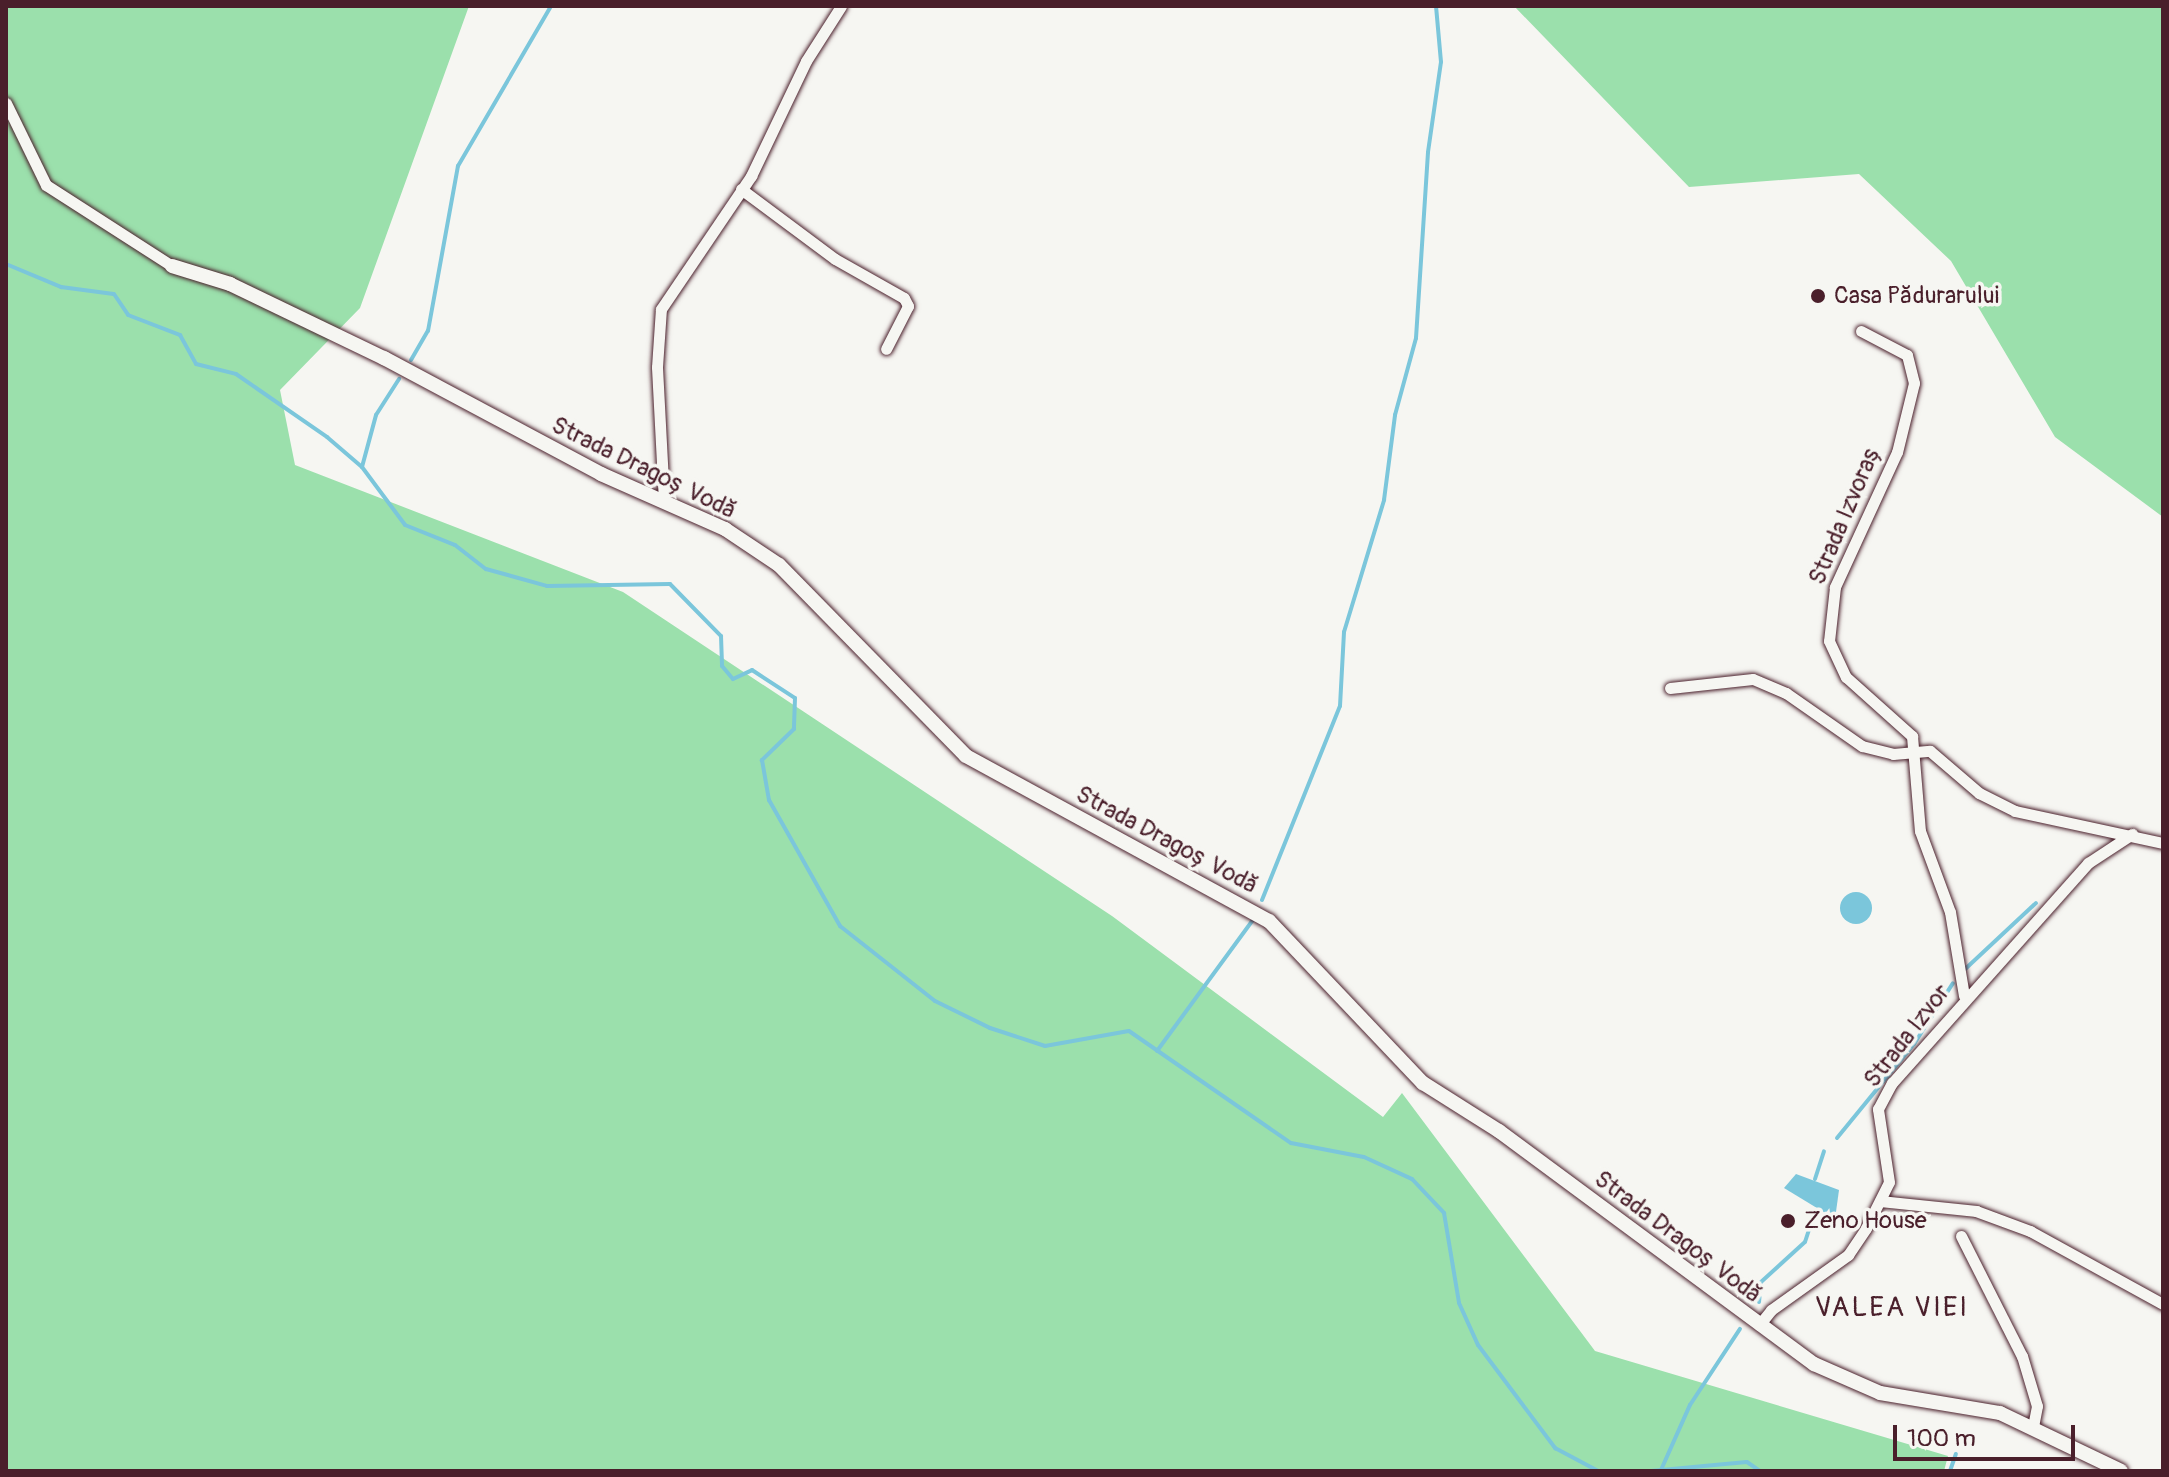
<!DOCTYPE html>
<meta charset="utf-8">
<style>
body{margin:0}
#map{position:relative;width:2169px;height:1477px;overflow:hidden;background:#f6f6f2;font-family:Pangolin,sans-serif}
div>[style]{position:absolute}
.green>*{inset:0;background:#9be0ac}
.water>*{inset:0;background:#7bc6db}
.round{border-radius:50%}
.stream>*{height:4px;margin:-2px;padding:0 2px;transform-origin:2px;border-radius:2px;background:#7bc6db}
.roads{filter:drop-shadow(0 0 2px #4a1f2b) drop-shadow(0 0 2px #4a1f2b)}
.minor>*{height:11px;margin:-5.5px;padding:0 5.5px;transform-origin:5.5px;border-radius:5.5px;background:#f6f6f2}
.tertiary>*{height:14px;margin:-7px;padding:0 7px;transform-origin:7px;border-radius:7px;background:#f6f6f2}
.dots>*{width:22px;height:22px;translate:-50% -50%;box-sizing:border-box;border:4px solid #f6f6f2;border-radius:50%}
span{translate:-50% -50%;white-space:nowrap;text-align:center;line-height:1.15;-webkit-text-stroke:7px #f6f6f2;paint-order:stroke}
.poi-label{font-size:24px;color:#4a1f2b}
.left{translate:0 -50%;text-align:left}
.street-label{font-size:24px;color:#4a1f2b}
.quarter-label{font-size:28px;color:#4a1f2b;letter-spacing:2px}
.frame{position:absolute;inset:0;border:8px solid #4a1f2b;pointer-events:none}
.scale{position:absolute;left:1893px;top:1425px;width:182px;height:36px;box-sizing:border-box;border:4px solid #4a1f2b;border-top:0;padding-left:10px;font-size:24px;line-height:28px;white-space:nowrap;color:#4a1f2b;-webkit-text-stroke:6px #f6f6f2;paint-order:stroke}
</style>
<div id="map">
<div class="green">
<div style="clip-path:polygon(6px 6px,469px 6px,360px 308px,280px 390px,295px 465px,623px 592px,1112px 916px,1383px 1117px,1402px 1093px,1595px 1351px,1948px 1456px,1944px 1471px,6px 1471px)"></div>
<div style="clip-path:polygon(1514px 6px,2163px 6px,2163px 517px,2055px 437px,1951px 261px,1859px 174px,1689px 187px)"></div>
</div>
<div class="water">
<div class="round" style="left:1840px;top:892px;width:32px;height:32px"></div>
<div style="clip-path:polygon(1796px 1174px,1839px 1190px,1835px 1219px,1784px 1188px)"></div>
</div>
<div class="stream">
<div style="left:6px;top:264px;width:60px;rotate:22.7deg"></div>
<div style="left:61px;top:287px;width:53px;rotate:7.5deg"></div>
<div style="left:114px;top:294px;width:25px;rotate:56deg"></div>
<div style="left:128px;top:315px;width:56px;rotate:21deg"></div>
<div style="left:180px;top:335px;width:33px;rotate:61deg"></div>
<div style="left:196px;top:364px;width:41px;rotate:14deg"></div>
<div style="left:236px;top:374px;width:111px;rotate:34.7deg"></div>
<div style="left:327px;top:437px;width:46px;rotate:40.6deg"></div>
<div style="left:362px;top:467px;width:72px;rotate:53.4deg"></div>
<div style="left:405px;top:525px;width:54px;rotate:21.8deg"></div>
<div style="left:455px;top:545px;width:39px;rotate:38deg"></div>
<div style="left:486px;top:569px;width:63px;rotate:15.6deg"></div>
<div style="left:547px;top:586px;width:123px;rotate:-0.9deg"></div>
<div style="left:670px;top:584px;width:73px;rotate:45.6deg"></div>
<div style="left:721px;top:636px;width:30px;rotate:88deg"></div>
<div style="left:722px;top:666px;width:17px;rotate:50deg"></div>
<div style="left:733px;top:679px;width:21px;rotate:-25deg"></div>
<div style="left:752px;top:670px;width:51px;rotate:33.1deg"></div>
<div style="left:795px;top:698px;width:31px;rotate:92deg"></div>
<div style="left:794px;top:729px;width:45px;rotate:135.9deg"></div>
<div style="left:762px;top:760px;width:41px;rotate:80.1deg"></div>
<div style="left:769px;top:800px;width:145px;rotate:60.6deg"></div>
<div style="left:840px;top:926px;width:121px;rotate:38.3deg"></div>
<div style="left:935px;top:1001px;width:61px;rotate:26.1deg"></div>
<div style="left:990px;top:1028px;width:58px;rotate:18.1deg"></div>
<div style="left:1045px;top:1046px;width:85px;rotate:-10.1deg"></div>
<div style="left:1129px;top:1031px;width:197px;rotate:34.7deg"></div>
<div style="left:1291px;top:1143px;width:74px;rotate:10.9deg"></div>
<div style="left:1364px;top:1157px;width:53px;rotate:24.6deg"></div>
<div style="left:1412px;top:1179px;width:47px;rotate:46.7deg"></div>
<div style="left:1444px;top:1213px;width:91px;rotate:80.5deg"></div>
<div style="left:1459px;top:1303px;width:46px;rotate:65.7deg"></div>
<div style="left:1478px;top:1345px;width:129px;rotate:53.2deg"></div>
<div style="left:1555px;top:1448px;width:49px;rotate:28.1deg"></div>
<div style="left:411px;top:360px;width:34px;rotate:-60deg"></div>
<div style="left:428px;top:331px;width:168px;rotate:-79.7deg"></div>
<div style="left:458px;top:166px;width:185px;rotate:-59.8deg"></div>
<div style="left:362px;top:467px;width:54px;rotate:-74.9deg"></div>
<div style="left:376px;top:415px;width:43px;rotate:-57.4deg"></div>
<div style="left:1262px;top:900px;width:209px;rotate:-68.1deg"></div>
<div style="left:1340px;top:706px;width:74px;rotate:-86.9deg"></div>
<div style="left:1344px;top:632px;width:138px;rotate:-73.1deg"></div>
<div style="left:1384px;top:500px;width:86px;rotate:-82.6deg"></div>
<div style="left:1395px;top:415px;width:80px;rotate:-74.7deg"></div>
<div style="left:1416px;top:338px;width:186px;rotate:-86.3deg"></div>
<div style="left:1428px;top:152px;width:91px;rotate:-81.8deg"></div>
<div style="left:1441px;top:62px;width:56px;rotate:-95.1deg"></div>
<div style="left:1962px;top:972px;width:101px;rotate:-43deg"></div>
<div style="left:1157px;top:1051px;width:162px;rotate:-53.8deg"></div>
<div style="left:1837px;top:1138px;width:122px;rotate:-50.7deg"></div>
<div style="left:1914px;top:1044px;width:72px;rotate:-57.4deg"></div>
<div style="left:1815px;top:1179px;width:29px;rotate:-72deg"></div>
<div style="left:1759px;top:1302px;width:20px;rotate:-84deg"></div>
<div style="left:1761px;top:1282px;width:59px;rotate:-42.3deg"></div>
<div style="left:1805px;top:1242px;width:33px;rotate:-72deg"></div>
<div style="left:1661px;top:1470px;width:71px;rotate:-66deg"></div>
<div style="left:1690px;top:1405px;width:91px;rotate:-56.7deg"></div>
<div style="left:1651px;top:1471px;width:96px;rotate:-5.4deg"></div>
<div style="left:1747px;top:1462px;width:16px;rotate:35deg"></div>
<div style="left:1950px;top:1471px;width:18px;rotate:-71deg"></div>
</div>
<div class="roads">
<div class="minor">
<div style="left:6px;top:103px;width:91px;rotate:64deg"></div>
<div style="left:46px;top:185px;width:150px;rotate:32.7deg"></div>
<div style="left:741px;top:189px;width:117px;rotate:36.7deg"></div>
<div style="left:835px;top:259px;width:79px;rotate:29.5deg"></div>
<div style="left:904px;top:298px;width:9px;rotate:63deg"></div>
<div style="left:908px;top:306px;width:48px;rotate:117.1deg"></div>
<div style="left:1861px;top:331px;width:52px;rotate:27.6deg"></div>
<div style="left:1907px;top:355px;width:29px;rotate:76deg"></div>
<div style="left:1914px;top:383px;width:71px;rotate:103.8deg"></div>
<div style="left:1897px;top:452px;width:149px;rotate:114.7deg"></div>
<div style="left:1835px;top:587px;width:54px;rotate:96.3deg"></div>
<div style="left:1829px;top:641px;width:40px;rotate:65deg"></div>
<div style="left:1846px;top:677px;width:89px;rotate:41.8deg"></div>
<div style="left:1912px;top:736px;width:95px;rotate:85.2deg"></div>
<div style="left:1920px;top:831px;width:86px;rotate:69.7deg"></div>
<div style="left:1950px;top:912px;width:85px;rotate:80.5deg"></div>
<div style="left:664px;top:501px;width:134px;rotate:-93deg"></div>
<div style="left:657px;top:367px;width:58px;rotate:-86.1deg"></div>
<div style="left:661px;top:309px;width:161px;rotate:-55.9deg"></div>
<div style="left:751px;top:176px;width:127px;rotate:-64.4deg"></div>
<div style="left:806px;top:61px;width:65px;rotate:-57.5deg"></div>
<div style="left:1670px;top:688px;width:83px;rotate:-6.2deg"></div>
<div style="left:1753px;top:679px;width:36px;rotate:23deg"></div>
<div style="left:1786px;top:693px;width:93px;rotate:34.9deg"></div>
<div style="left:1862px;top:746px;width:32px;rotate:14deg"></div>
<div style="left:1893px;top:754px;width:37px;rotate:-5deg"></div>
<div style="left:1930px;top:751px;width:65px;rotate:40.6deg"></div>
<div style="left:1979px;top:793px;width:40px;rotate:26.6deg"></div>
<div style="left:2015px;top:811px;width:151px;rotate:12.2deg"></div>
<div style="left:1880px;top:1201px;width:97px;rotate:5.9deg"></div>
<div style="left:1976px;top:1211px;width:58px;rotate:20.3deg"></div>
<div style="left:2030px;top:1231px;width:152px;rotate:28.8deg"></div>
<div style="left:1961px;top:1236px;width:135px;rotate:63.1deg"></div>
<div style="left:2022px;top:1356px;width:52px;rotate:73.3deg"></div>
<div style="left:2037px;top:1406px;width:21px;rotate:101deg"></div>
<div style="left:1759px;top:1325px;width:19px;rotate:-51deg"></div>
<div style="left:1771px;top:1310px;width:95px;rotate:-35.5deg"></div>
<div style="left:1848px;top:1255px;width:32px;rotate:-56deg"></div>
<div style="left:1866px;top:1228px;width:51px;rotate:-63.4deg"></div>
<div style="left:1889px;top:1182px;width:74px;rotate:-98.6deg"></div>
<div style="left:1878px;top:1109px;width:30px;rotate:-62deg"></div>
<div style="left:1892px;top:1083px;width:295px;rotate:-48.3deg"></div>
<div style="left:2088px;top:863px;width:53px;rotate:-33.4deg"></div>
</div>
<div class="tertiary">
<div style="left:172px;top:266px;width:61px;rotate:17.2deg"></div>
<div style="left:230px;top:284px;width:171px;rotate:25.7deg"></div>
<div style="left:384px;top:358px;width:246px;rotate:28.1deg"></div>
<div style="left:601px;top:474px;width:136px;rotate:23.9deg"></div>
<div style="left:725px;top:529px;width:65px;rotate:33.7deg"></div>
<div style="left:779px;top:565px;width:267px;rotate:45.6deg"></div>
<div style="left:966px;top:756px;width:345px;rotate:28.6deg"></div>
<div style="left:1269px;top:921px;width:224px;rotate:46.5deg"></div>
<div style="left:1423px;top:1083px;width:90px;rotate:32.3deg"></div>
<div style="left:1499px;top:1131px;width:392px;rotate:36.5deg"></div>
<div style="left:1814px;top:1364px;width:72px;rotate:23.7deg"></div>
<div style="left:1880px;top:1393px;width:122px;rotate:9.5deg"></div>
<div style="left:2000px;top:1413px;width:134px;rotate:25.6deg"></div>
</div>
</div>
<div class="dots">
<div style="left:1818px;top:296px;background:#4a1f2b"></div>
<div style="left:1788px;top:1221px;background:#4a1f2b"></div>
</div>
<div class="poi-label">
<span class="left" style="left:1834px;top:296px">Casa Pădurarului</span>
<span class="left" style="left:1804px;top:1221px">Zeno House</span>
</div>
<div class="street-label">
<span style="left:644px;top:468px;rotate:26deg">Strada Dragoș Vodă</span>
<span style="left:1845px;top:515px;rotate:-67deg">Strada Izvoraș</span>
<span style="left:1167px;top:840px;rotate:28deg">Strada Dragoș Vodă</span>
<span style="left:1907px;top:1036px;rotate:-52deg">Strada Izvor</span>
<span style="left:1678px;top:1237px;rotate:37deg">Strada Dragoș Vodă</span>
</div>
<div class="quarter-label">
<span style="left:1892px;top:1308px">VALEA VIEI</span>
</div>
<div class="frame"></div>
<div class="scale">100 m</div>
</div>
